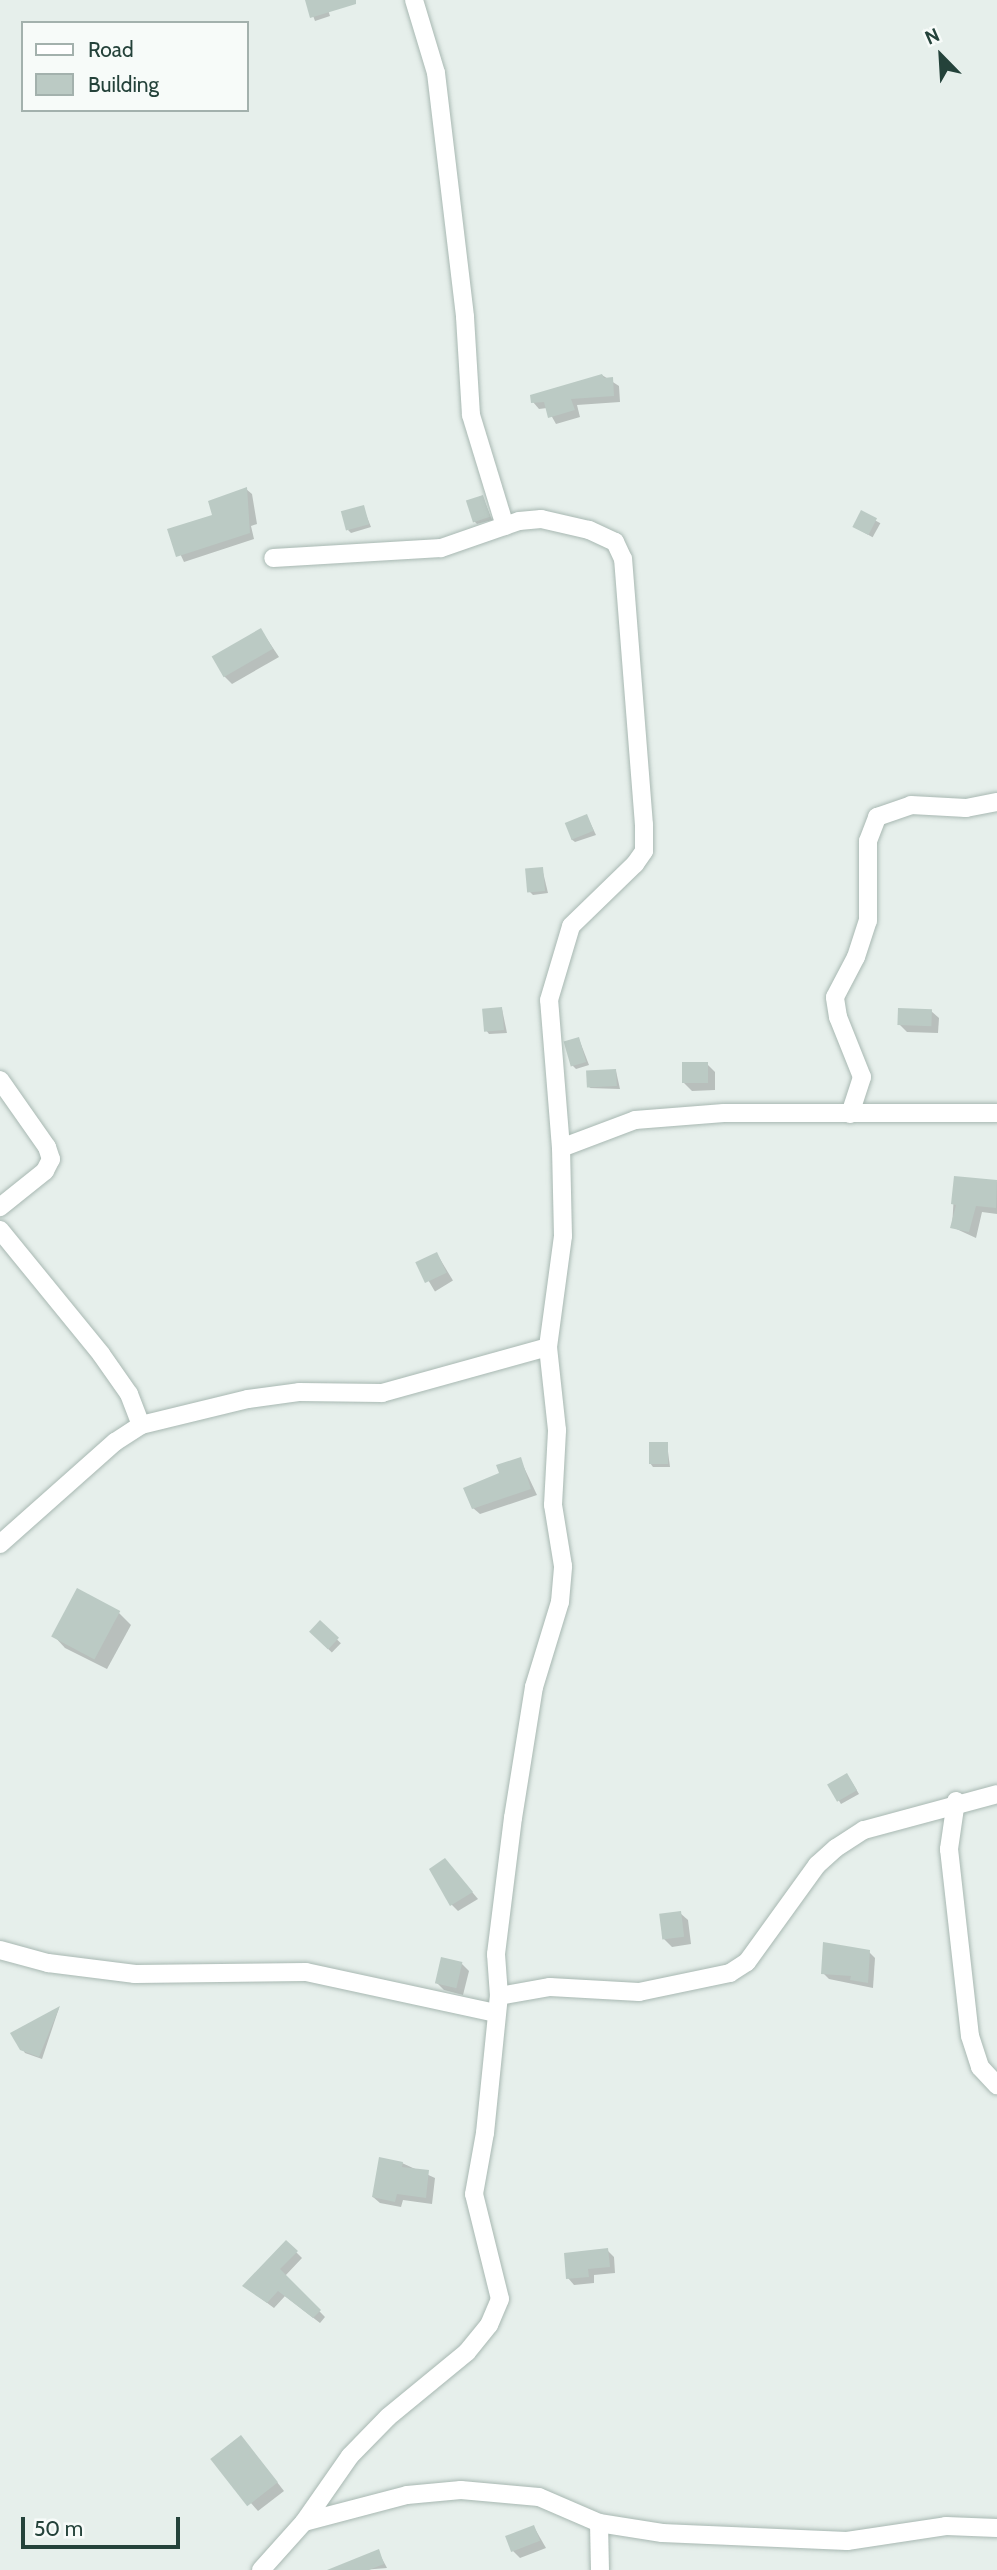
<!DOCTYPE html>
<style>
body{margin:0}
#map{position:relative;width:997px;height:2570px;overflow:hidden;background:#e6efeb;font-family:Cabin,sans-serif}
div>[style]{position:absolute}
.shadow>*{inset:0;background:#0003;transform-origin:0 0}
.building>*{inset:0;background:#bbcac4;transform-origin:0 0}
.roads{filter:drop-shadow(0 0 2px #a8b8b2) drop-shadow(0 0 2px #a8b8b2)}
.minor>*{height:18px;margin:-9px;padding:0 9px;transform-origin:9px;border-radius:9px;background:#fff}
span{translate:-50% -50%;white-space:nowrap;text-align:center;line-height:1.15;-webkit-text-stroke:7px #f7fbf9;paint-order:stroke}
.legend{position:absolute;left:21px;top:21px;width:228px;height:91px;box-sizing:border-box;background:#f7fbf9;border:2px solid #a3b1ad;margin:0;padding:9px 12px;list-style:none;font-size:21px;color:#24423a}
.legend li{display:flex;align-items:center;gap:14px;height:35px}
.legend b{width:35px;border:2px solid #a3b1ad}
.north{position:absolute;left:906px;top:21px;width:70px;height:70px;-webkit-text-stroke:5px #f7fbf9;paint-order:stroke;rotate:336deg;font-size:19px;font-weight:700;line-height:28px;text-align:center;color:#24423a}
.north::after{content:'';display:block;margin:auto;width:24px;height:32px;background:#24423a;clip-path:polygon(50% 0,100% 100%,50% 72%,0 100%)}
.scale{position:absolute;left:21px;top:2517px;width:159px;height:32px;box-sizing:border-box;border:4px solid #24423a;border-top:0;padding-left:9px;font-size:21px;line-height:24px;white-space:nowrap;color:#24423a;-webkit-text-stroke:5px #f7fbf9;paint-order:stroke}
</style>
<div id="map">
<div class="shadow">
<div style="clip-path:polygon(307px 0,325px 0,330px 16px,315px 21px)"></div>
<div style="clip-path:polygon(602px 375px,619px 386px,620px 402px,577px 405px,580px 417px,556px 424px,547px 408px,539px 409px,533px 402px)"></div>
<div style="clip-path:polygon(246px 489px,252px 494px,257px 524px,251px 526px,254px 539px,184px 562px,169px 530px,214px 516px)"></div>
<div style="clip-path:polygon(483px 497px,492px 520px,477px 524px,474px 521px)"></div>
<div style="clip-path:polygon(363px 507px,371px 527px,351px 533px,348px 530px)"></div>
<div style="left:862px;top:513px;width:21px;height:16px;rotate:29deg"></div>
<div style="clip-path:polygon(261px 630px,279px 657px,232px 684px,224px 676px)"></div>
<div style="clip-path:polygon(587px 816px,596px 835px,575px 842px,571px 839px)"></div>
<div style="clip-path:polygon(542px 868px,548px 893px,533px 895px,529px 891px)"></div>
<div style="clip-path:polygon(502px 1009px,507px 1033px,489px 1034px,486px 1030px)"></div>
<div style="clip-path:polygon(931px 1011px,939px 1018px,938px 1033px,907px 1032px,899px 1024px)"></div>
<div style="clip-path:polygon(579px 1039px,589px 1065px,576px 1069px,572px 1065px)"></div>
<div style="clip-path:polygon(707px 1064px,715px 1072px,715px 1090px,692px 1091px,684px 1083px)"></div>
<div style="clip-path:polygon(616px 1071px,620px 1089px,589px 1088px)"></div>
<div style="clip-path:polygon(955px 1178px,997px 1182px,997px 1214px,982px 1212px,976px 1238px,952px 1227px)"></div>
<div style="left:437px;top:1254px;width:31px;height:21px;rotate:59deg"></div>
<div style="clip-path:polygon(667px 1444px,670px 1467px,653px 1467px,650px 1463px)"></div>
<div style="clip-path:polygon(520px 1459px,537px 1495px,480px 1514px,473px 1508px)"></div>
<div style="clip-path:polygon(119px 1613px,131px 1625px,107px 1669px,65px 1648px,54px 1636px)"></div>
<div style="left:320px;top:1623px;width:29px;height:13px;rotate:44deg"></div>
<div style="clip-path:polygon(850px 1779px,859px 1794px,841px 1804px,829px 1785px)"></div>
<div style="clip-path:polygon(451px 1867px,478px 1899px,458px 1911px,452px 1905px)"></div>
<div style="clip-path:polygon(680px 1913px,688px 1920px,691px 1944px,672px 1947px,664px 1939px)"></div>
<div style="clip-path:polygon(824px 1944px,869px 1952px,875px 1958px,873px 1988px,829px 1979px,823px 1973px)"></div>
<div style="clip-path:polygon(461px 1963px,469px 1971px,463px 1995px,444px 1990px,436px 1982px)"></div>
<div style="clip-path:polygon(59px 2008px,42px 2059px,25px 2053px,13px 2033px)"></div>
<div style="clip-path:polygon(402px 2163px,435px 2178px,432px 2204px,403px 2200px,401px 2207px,380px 2203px,373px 2197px)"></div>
<div style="clip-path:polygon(286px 2242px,302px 2258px,285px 2276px,325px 2317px,320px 2323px,285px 2296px,274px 2308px,244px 2286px)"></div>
<div style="clip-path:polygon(607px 2250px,614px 2257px,615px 2273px,594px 2275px,594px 2283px,574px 2285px,568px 2278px)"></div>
<div style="clip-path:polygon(248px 2445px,284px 2491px,258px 2511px,213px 2460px)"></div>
<div style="clip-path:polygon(534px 2527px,546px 2548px,520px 2558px,512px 2550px)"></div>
<div style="clip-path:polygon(378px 2551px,387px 2568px,362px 2570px)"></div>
</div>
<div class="building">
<div style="clip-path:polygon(305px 0,356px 0,356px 4px,310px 18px)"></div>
<div style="clip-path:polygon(602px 374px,604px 378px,613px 377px,614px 396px,571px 399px,575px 410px,548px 418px,544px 402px,531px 403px,530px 395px)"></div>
<div style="clip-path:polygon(247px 487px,250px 533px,176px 557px,167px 529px,212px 515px,208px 501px)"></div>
<div style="left:483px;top:495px;width:23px;height:18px;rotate:72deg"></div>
<div style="left:364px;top:505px;width:20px;height:24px;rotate:75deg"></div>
<div style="left:861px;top:510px;width:18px;height:19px;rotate:27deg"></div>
<div style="left:261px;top:628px;width:24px;height:57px;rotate:60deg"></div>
<div style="left:587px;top:814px;width:18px;height:24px;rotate:68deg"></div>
<div style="left:543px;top:867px;width:24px;height:18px;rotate:85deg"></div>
<div style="left:502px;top:1007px;width:23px;height:20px;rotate:85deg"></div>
<div style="left:898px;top:1008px;width:34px;height:17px;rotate:2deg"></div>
<div style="left:579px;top:1037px;width:26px;height:16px;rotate:74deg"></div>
<div style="left:708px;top:1062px;width:21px;height:26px;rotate:90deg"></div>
<div style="left:616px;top:1069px;width:17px;height:30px;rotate:87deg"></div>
<div style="clip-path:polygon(954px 1176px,997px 1180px,996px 1208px,976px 1206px,969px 1232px,950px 1228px,956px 1205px,951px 1204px)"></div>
<div style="left:437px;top:1252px;width:23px;height:24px;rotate:65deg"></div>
<div style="left:649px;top:1442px;width:19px;height:22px"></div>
<div style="clip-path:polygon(521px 1457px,531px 1489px,472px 1509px,463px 1488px,499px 1473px,496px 1465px)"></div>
<div style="left:77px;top:1588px;width:49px;height:55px;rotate:28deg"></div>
<div style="left:320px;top:1620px;width:26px;height:16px;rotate:43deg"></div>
<div style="left:847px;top:1773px;width:20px;height:23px;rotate:60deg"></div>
<div style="clip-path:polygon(445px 1858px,473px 1892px,450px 1906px,429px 1869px)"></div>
<div style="left:681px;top:1911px;width:26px;height:22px;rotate:83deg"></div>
<div style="clip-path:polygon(823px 1942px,870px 1950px,868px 1983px,850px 1980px,851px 1976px,821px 1974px)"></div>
<div style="left:441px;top:1957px;width:22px;height:27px;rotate:13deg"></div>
<div style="clip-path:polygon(60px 2006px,39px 2057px,20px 2050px,10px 2033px)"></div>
<div style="clip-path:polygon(379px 2157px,403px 2162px,402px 2167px,429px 2170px,426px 2198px,397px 2194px,395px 2202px,372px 2197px)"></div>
<div style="clip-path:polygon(286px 2240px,298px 2251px,280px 2269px,321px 2310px,313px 2318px,278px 2291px,267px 2303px,242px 2286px)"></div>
<div style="clip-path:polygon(608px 2248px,610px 2267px,588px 2269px,589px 2277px,566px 2279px,564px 2253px)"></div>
<div style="left:241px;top:2435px;width:60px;height:39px;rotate:52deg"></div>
<div style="left:534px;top:2525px;width:17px;height:31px;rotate:69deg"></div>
<div style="clip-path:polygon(379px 2549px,384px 2564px,369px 2570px,327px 2570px)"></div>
</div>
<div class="roads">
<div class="minor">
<div style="left:414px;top:0;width:76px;rotate:73.2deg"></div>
<div style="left:436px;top:73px;width:246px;rotate:83.2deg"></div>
<div style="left:465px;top:317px;width:98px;rotate:86.5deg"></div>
<div style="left:471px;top:415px;width:116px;rotate:73deg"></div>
<div style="left:0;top:1080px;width:82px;rotate:55deg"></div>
<div style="left:47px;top:1147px;width:13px;rotate:72deg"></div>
<div style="left:51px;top:1159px;width:13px;rotate:117deg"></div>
<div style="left:45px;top:1171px;width:58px;rotate:141.3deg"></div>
<div style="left:850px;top:1114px;width:39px;rotate:-72deg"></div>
<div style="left:862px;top:1077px;width:65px;rotate:-111.8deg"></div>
<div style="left:838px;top:1017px;width:20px;rotate:-99deg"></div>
<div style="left:835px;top:997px;width:45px;rotate:-62.3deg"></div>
<div style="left:856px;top:957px;width:38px;rotate:-72deg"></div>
<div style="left:868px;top:921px;width:80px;rotate:-90deg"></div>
<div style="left:868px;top:841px;width:26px;rotate:-69deg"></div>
<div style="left:877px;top:817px;width:36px;rotate:-19deg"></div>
<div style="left:911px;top:805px;width:55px;rotate:3.1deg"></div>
<div style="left:966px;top:808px;width:32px;rotate:-11deg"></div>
<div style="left:561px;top:1148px;width:79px;rotate:-20.7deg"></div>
<div style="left:635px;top:1120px;width:89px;rotate:-4.5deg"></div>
<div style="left:724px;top:1113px;width:273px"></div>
<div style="left:0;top:1230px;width:160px;rotate:50.8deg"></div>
<div style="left:101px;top:1354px;width:49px;rotate:55deg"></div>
<div style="left:129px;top:1394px;width:33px;rotate:69deg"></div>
<div style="left:0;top:1544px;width:154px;rotate:-41.6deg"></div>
<div style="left:115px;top:1442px;width:31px;rotate:-33deg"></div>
<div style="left:141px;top:1425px;width:110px;rotate:-13.7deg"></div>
<div style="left:248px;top:1399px;width:51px;rotate:-7.8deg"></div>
<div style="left:299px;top:1392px;width:83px;rotate:0.7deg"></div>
<div style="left:382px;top:1393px;width:172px;rotate:-15.5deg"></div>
<div style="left:956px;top:1801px;width:49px;rotate:98.3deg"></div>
<div style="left:949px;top:1849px;width:188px;rotate:83.6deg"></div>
<div style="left:970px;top:2036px;width:33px;rotate:72deg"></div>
<div style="left:980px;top:2067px;width:25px;rotate:47deg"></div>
<div style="left:0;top:1950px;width:50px;rotate:15.2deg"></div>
<div style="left:48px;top:1963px;width:88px;rotate:7.2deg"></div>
<div style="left:135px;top:1974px;width:171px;rotate:-0.7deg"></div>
<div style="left:306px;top:1972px;width:194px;rotate:12.2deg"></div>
<div style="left:499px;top:1996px;width:52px;rotate:-10deg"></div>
<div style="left:550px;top:1987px;width:89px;rotate:3.2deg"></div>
<div style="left:639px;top:1992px;width:93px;rotate:-11.8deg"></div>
<div style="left:730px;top:1973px;width:20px;rotate:-33deg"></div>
<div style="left:747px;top:1962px;width:120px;rotate:-54.2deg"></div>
<div style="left:817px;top:1865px;width:25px;rotate:-42deg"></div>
<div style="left:836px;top:1848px;width:33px;rotate:-33deg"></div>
<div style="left:864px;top:1830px;width:138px;rotate:-15.1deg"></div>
<div style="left:304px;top:2522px;width:106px;rotate:-14.7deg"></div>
<div style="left:407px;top:2495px;width:54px;rotate:-5.3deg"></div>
<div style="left:461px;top:2490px;width:78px;rotate:5.1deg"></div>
<div style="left:539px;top:2497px;width:65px;rotate:23.4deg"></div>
<div style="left:599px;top:2523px;width:64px;rotate:9deg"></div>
<div style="left:662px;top:2533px;width:185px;rotate:2.5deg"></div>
<div style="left:847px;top:2541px;width:100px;rotate:-8.6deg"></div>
<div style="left:946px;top:2526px;width:51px;rotate:2.2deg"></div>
<div style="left:599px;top:2523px;width:47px;rotate:88.8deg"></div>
<div style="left:261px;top:2570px;width:64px;rotate:-48.1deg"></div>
<div style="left:304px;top:2522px;width:80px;rotate:-55.1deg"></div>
<div style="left:350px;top:2456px;width:54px;rotate:-45.7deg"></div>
<div style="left:388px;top:2417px;width:102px;rotate:-39.4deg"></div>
<div style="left:467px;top:2352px;width:35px;rotate:-51deg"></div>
<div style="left:489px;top:2325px;width:28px;rotate:-67deg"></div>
<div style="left:500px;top:2299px;width:108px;rotate:-103.9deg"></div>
<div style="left:474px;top:2194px;width:62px;rotate:-79.8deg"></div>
<div style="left:485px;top:2133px;width:138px;rotate:-84.2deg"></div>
<div style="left:499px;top:1996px;width:42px;rotate:-94.1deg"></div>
<div style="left:496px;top:1954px;width:137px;rotate:-82.9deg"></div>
<div style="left:513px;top:1818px;width:133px;rotate:-80.9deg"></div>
<div style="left:534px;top:1687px;width:89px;rotate:-73deg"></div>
<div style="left:560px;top:1602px;width:36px;rotate:-85deg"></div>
<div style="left:563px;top:1566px;width:62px;rotate:-99.3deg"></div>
<div style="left:553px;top:1505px;width:75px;rotate:-86.9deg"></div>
<div style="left:557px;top:1430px;width:83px;rotate:-96.2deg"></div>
<div style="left:548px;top:1347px;width:112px;rotate:-82.3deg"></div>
<div style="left:563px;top:1236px;width:88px;rotate:-91.3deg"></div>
<div style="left:561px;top:1148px;width:148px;rotate:-94.6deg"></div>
<div style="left:549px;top:1000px;width:77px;rotate:-73.4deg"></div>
<div style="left:571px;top:926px;width:89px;rotate:-44.1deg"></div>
<div style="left:635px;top:864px;width:16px;rotate:-55deg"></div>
<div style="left:644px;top:851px;width:26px;rotate:-90deg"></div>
<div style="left:644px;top:825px;width:267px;rotate:-94.5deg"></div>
<div style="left:623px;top:559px;width:19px;rotate:-115deg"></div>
<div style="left:615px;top:542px;width:29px;rotate:-155deg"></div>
<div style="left:589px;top:530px;width:49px;rotate:-167.1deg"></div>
<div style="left:541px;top:519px;width:22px;rotate:175deg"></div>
<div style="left:519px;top:521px;width:83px;rotate:160.9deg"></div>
<div style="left:441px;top:548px;width:168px;rotate:176.6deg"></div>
</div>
</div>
<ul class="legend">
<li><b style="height:9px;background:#fff"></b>Road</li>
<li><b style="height:19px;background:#bbcac4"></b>Building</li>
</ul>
<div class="north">N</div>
<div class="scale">50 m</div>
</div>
